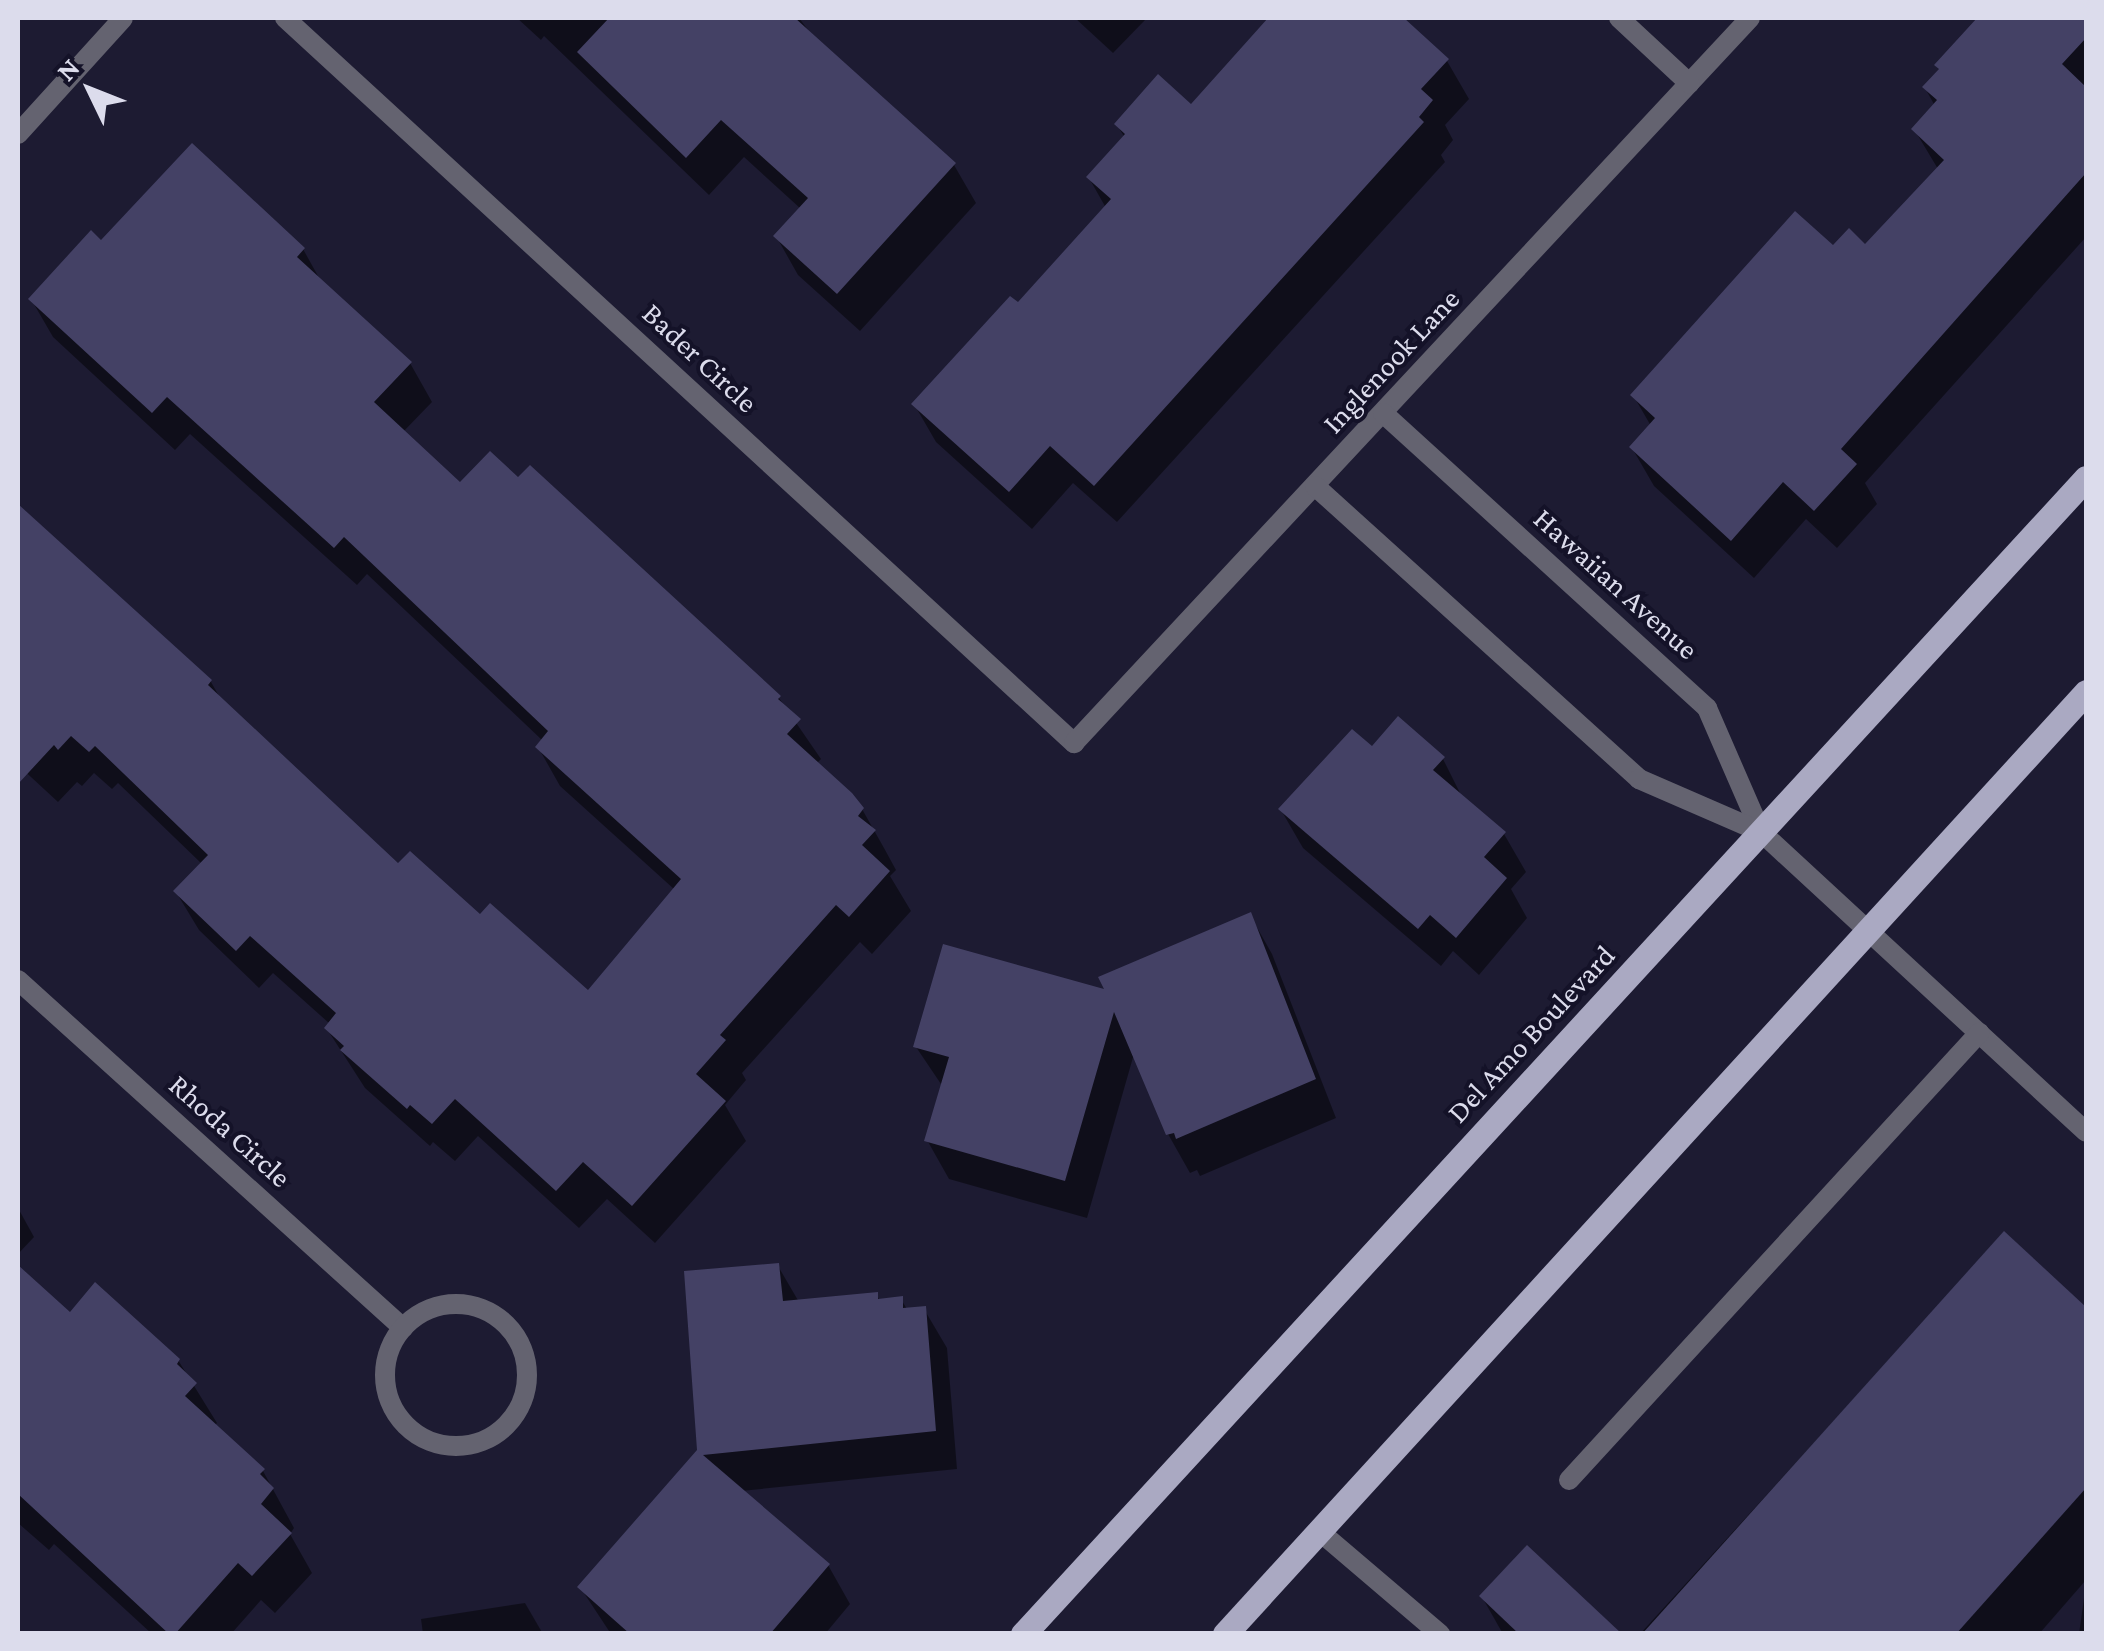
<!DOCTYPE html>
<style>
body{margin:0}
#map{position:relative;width:2104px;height:1651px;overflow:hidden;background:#1d1b32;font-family:"Crimson Pro",serif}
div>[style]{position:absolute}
.shadow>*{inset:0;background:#0007}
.building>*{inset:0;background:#444165}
.lane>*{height:20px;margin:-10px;padding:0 10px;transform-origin:10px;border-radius:10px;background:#646370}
.street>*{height:20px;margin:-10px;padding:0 10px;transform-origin:10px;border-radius:10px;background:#646370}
.street>.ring{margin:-10px;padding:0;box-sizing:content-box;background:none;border:20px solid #646370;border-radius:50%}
.primary>*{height:25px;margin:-12.5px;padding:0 12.5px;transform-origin:12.5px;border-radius:12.5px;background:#aaa9c2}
span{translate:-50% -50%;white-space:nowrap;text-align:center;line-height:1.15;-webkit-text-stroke:8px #141228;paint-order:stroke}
.street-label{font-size:30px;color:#dcdcec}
.frame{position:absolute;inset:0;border:20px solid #dcdcec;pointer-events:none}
.north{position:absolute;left:40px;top:40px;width:100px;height:100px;-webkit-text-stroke:8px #141228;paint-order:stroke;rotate:313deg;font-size:28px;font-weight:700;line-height:40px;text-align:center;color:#dcdcec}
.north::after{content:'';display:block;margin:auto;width:35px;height:45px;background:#dcdcec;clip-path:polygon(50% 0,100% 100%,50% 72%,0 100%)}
</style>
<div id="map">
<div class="shadow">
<div style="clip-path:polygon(517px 18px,799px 18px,815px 39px,954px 165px,976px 203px,860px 331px,798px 275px,776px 236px,801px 209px,744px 157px,709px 195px,544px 36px,541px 40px)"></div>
<div style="clip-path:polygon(1075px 18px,1147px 18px,1113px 53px)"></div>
<div style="clip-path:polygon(1272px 18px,1376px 18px,1392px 32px,1447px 61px,1469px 99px,1445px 125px,1453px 140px,1441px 155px,1445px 162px,1117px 522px,1073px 483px,1032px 529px,936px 442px,914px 404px,1018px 306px,1106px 208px,1089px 178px,1125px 138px,1117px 125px,1191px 107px)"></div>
<div style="clip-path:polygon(1981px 18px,2086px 18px,2086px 237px,1865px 483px,1877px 504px,1837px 548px,1806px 519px,1754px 578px,1654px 486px,1632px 448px,1651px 426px,1633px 395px,1833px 249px,1865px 247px,1938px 169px,1914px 129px,1935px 106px,1925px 88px,1941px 71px,1937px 65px)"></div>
<div style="clip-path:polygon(101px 243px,303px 249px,323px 285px,410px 363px,432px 402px,403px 432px,461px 485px,779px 698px,821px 759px,815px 765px,862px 809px,884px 848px,896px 870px,890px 876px,911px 911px,872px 954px,860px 942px,742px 1073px,746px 1080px,725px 1105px,746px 1141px,655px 1243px,607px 1199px,579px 1228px,478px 1136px,455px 1161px,433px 1142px,430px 1146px,365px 1088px,327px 1029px,330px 1024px,273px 973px,259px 988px,199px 930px,176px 892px,202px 864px,118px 783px,112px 789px,94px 773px,82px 786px,77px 782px,58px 802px,18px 765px,18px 507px,211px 682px,223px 703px,399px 867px,480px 917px,588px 994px,675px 890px,560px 786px,538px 747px,543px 741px,367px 574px,357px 585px,190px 434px,175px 450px,53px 337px,31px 299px)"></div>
<div style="clip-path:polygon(1372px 749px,1443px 759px,1463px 799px,1504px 834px,1526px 872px,1511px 889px,1527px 918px,1479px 975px,1453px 951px,1441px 966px,1303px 848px,1281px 810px)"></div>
<div style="clip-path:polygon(1250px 915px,1272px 954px,1336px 1118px,1200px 1176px,1197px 1170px,1190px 1173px,1168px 1134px,1134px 1054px,1087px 1218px,949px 1179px,927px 1140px,943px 1087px,916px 1047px,1108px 993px)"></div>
<div style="clip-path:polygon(18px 1208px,34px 1237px,18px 1254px)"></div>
<div style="clip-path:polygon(2004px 1234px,2086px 1308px,2086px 1580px,2039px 1634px,1640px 1634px)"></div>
<div style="clip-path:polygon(778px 1266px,799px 1302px,876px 1294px,880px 1301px,901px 1299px,908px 1311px,924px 1309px,947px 1348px,957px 1469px,741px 1491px,828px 1565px,850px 1604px,825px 1634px,611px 1634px,580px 1587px,700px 1451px)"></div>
<div style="clip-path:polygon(18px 1269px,70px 1315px,178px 1360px,217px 1423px,214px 1426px,263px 1471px,294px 1528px,290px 1534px,312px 1573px,275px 1613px,261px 1600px,231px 1634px,152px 1634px,54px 1544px,49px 1550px,18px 1523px)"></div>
<div style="clip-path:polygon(2086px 1584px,2086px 1634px,2079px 1634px)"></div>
<div style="clip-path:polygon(1482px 1597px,1619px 1634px,1503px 1634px)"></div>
<div style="clip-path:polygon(525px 1603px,543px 1634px,423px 1634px,421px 1619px)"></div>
</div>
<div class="building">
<div style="clip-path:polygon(609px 18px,795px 18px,956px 163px,837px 294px,773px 236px,808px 198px,721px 120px,686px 158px,577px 52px)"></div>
<div style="clip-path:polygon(1268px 18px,1404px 18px,1449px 59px,1421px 89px,1433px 100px,1419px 117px,1424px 122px,1094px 486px,1050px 446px,1009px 492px,911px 404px,1010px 296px,1018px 302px,1111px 199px,1086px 177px,1125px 134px,1114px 124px,1158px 74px,1191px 104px)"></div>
<div style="clip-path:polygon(1977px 18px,2086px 18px,2086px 38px,2062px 64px,2086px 87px,2086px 173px,1841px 449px,1857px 464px,1814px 511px,1783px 482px,1731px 541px,1629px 447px,1655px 418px,1630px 395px,1795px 211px,1833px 245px,1849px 228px,1865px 244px,1944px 160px,1911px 129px,1937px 100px,1922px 87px,1939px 69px,1934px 65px)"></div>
<div style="clip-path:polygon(192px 143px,305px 248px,297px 257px,412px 362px,374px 402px,460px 482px,490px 451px,518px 477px,530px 465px,781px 696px,778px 699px,801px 719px,787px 734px,852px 793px,864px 808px,858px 816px,876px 830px,862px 845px,890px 871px,849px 917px,836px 905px,720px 1035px,726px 1040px,696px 1074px,726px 1101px,632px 1206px,583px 1162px,556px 1191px,455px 1099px,432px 1124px,410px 1105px,407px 1109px,340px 1050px,344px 1046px,324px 1028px,336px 1013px,250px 936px,236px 951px,173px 891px,208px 855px,95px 746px,89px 752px,71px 736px,58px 750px,54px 745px,18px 784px,18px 504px,212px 680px,208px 685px,398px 863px,410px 851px,480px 914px,490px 903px,588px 990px,681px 879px,535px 747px,548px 731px,344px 537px,334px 548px,167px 397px,152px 413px,28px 299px,91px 230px,101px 240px)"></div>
<div style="clip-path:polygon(1398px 716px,1445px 757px,1433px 770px,1506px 832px,1484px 857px,1507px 878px,1456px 938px,1430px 915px,1418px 929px,1278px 809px,1352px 729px,1372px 746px)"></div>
<div style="clip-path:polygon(1251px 912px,1316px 1079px,1176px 1139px,1174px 1133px,1166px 1135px,1114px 1012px,1065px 1181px,924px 1141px,949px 1057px,913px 1047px,943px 944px,1104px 989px,1098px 977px)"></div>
<div style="clip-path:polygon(2004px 1231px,2086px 1307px,2086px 1488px,1956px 1634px,1642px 1634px)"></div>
<div style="clip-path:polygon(779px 1263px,783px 1301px,878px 1292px,878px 1299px,903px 1296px,903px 1308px,926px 1306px,936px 1431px,703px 1455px,830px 1564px,770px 1634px,630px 1634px,577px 1587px,697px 1450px,684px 1271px)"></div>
<div style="clip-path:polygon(18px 1265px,70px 1312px,95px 1282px,180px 1359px,177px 1364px,197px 1383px,185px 1396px,265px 1469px,260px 1474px,274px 1488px,261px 1504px,292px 1533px,252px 1576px,238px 1563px,175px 1634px,169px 1634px,18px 1494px)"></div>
<div style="clip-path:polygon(1527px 1545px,1622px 1634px,1519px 1634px,1479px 1596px)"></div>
</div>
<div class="lane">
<div style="left:1319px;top:1531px;width:159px;rotate:40.4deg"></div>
</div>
<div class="street">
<div style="left:285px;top:18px;width:1072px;rotate:42.58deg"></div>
<div style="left:1074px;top:743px;width:991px;rotate:-47deg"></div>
<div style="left:1619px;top:18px;width:96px;rotate:42.9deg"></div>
<div style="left:18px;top:134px;width:156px;rotate:-47.8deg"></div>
<div style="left:1383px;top:413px;width:438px;rotate:42.3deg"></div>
<div style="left:1707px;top:708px;width:135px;rotate:66.5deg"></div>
<div style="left:1315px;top:486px;width:437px;rotate:42.1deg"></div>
<div style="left:1639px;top:779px;width:133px;rotate:23.5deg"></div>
<div style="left:1761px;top:832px;width:442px;rotate:42.7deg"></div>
<div style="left:18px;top:980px;width:519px;rotate:42.11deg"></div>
<div class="ring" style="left:385px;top:1304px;width:122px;height:122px"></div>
<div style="left:1569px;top:1480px;width:607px;rotate:-47.47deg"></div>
</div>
<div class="primary">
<div style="left:1023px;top:1634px;width:1570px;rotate:-47.4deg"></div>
<div style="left:1225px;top:1634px;width:1276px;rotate:-47.57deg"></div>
</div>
<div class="street-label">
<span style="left:700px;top:358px;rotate:43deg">Bader Circle</span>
<span style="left:1391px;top:361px;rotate:-47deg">Inglenook Lane</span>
<span style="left:1616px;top:584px;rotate:42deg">Hawaiian Avenue</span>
<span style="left:1531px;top:1034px;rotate:-47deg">Del Amo Boulevard</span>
<span style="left:230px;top:1131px;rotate:42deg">Rhoda Circle</span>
</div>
<div class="frame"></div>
<div class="north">N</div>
</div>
